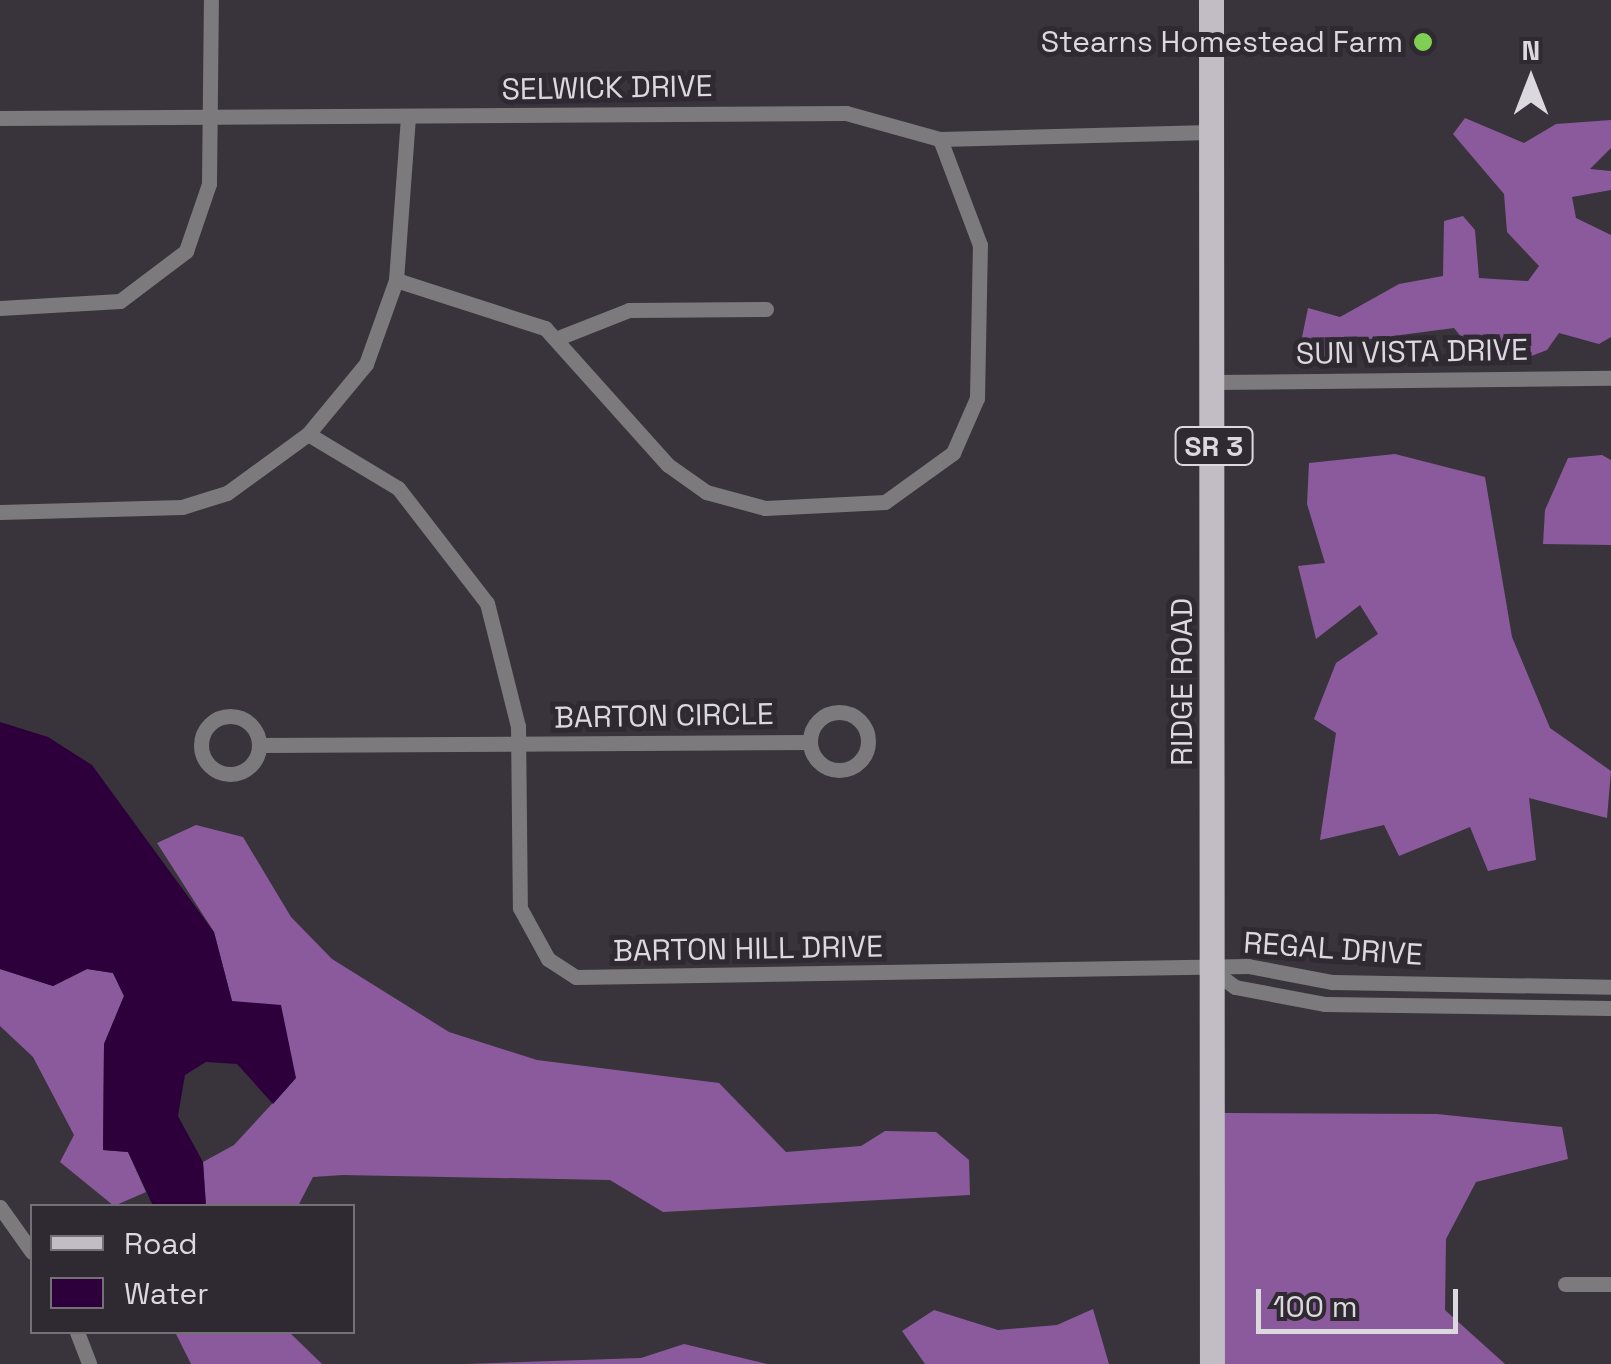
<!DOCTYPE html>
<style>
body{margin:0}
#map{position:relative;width:1611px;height:1364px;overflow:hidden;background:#39343b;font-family:"Space Grotesk",sans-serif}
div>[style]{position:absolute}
.forest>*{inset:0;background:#8a5a9d}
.water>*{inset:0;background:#2d003c}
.minor>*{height:15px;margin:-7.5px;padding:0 7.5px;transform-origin:7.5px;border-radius:7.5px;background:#7d7a7e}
.minor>.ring{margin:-7.5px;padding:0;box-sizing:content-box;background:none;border:15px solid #7d7a7e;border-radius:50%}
.primary>*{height:25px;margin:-12.5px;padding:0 12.5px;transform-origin:12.5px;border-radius:12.5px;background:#c2bdc5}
.dots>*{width:28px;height:28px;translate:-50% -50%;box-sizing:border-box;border:5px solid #2f2a31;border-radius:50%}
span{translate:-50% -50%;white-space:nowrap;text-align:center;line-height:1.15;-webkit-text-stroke:10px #2f2a31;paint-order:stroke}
.shield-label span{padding:2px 8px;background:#2f2a31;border:2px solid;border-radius:8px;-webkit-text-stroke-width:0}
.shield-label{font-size:28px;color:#dcd9de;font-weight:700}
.poi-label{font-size:30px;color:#dcd9de}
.right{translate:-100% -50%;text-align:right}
.street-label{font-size:30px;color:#dcd9de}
.legend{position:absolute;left:30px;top:1204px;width:325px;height:130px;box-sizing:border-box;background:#2f2a31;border:2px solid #747076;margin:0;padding:12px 18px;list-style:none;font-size:30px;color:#dcd9de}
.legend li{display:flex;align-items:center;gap:20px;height:50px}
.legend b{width:50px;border:2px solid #747076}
.north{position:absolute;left:1481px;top:30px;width:100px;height:100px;-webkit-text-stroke:8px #2f2a31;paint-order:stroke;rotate:0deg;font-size:28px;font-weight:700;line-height:40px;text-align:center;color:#dcd9de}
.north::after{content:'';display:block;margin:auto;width:35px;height:45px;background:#dcd9de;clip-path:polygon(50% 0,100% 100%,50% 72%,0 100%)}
.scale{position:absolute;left:1256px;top:1289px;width:202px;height:45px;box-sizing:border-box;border:5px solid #dcd9de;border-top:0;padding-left:12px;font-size:30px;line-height:35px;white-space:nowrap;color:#dcd9de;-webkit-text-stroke:8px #2f2a31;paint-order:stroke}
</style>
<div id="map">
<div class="forest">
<div style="clip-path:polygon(1465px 118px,1524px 143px,1556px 124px,1611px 120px,1611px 148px,1590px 169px,1611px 171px,1611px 190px,1572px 197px,1576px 218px,1611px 235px,1611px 337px,1599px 344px,1559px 333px,1547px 350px,1510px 364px,1478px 358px,1454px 328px,1347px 342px,1320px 364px,1300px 347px,1308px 308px,1340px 317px,1399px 284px,1443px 276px,1444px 221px,1463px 216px,1475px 230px,1479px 278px,1528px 281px,1539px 266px,1507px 232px,1504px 194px,1453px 134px)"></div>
<div style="clip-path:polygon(1395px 454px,1485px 477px,1512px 637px,1550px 728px,1611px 771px,1607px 818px,1529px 798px,1536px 860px,1488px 871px,1470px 827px,1399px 856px,1384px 825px,1320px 840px,1336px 733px,1314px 719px,1336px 663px,1378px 634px,1360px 605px,1316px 639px,1298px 566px,1325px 563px,1307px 504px,1309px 463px)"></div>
<div style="clip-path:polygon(1602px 455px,1611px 460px,1611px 545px,1543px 544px,1545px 510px,1568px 458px)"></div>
<div style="clip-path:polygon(196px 825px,243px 837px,291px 917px,332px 959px,449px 1032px,537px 1060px,719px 1083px,786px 1152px,861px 1146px,885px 1131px,936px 1132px,969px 1160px,970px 1195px,663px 1212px,610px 1180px,343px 1175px,313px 1177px,298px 1206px,206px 1206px,203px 1162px,234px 1145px,295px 1079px,232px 1001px,214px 932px,157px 843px)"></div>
<div style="clip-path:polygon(0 969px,53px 986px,87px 969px,113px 973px,124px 996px,104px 1044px,103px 1150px,128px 1152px,146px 1192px,114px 1206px,60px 1162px,74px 1135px,33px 1057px,0 1026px)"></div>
<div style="clip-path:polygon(1222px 1113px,1437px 1114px,1562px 1127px,1568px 1159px,1476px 1182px,1446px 1239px,1445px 1310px,1505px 1364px,1223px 1364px)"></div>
<div style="clip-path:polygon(1093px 1309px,1109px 1364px,925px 1364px,902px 1331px,934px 1310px,998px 1330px,1057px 1325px)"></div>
<div style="clip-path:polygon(175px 1332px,289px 1332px,322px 1364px,191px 1364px)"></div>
<div style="clip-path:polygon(684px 1344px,767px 1364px,466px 1364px,641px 1358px)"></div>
</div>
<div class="water">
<div style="clip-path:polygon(0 722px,48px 737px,92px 765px,214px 932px,232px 1001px,281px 1005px,296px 1078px,273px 1104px,237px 1064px,206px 1062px,185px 1075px,178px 1116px,203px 1162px,206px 1206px,153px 1206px,128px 1152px,103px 1150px,104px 1044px,124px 996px,113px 973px,87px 969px,53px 986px,0 969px)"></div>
</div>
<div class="minor">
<div style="left:0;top:118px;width:846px;rotate:-0.34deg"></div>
<div style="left:846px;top:113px;width:98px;rotate:15.5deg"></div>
<div style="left:940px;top:139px;width:270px;rotate:-1.5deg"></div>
<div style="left:396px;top:280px;width:157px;rotate:17.9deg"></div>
<div style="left:545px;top:328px;width:184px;rotate:48.1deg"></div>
<div style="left:668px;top:465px;width:47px;rotate:35.4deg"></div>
<div style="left:706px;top:492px;width:61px;rotate:15.2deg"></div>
<div style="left:765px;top:508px;width:120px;rotate:-2.9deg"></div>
<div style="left:885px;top:502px;width:84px;rotate:-35.8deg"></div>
<div style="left:953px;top:453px;width:60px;rotate:-66.4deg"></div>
<div style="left:977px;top:398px;width:153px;rotate:-88.9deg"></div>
<div style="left:980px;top:245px;width:113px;rotate:-110.7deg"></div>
<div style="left:0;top:308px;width:120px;rotate:-3.3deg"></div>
<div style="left:120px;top:301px;width:83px;rotate:-37.1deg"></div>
<div style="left:186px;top:251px;width:71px;rotate:-71.1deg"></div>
<div style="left:209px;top:184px;width:184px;rotate:-89.4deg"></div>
<div style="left:558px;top:338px;width:76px;rotate:-21.5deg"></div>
<div style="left:629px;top:310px;width:137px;rotate:-0.4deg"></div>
<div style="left:1214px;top:382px;width:397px;rotate:-0.6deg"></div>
<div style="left:308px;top:434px;width:105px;rotate:31deg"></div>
<div style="left:398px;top:488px;width:145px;rotate:52.3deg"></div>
<div style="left:487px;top:603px;width:127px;rotate:75.9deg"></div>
<div style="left:518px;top:726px;width:182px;rotate:89.4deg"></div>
<div style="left:520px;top:908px;width:58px;rotate:61.2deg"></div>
<div style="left:548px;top:959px;width:33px;rotate:33deg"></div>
<div style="left:576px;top:977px;width:672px;rotate:-0.94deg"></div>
<div style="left:1248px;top:966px;width:86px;rotate:10.8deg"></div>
<div style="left:1332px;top:982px;width:279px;rotate:1deg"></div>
<div style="left:0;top:512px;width:182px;rotate:-1.6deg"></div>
<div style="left:182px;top:507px;width:47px;rotate:-17.3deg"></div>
<div style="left:227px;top:493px;width:100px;rotate:-36.1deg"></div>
<div style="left:308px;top:434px;width:91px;rotate:-50.4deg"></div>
<div style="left:366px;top:364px;width:89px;rotate:-70.3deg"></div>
<div style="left:396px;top:280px;width:162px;rotate:-85.8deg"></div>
<div class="ring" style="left:810px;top:712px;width:43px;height:43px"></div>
<div class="ring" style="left:201px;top:716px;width:43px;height:43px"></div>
<div style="left:259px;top:745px;width:551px;rotate:-0.31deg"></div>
<div style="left:1215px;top:972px;width:25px;rotate:37deg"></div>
<div style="left:1235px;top:987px;width:92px;rotate:10.7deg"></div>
<div style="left:1325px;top:1004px;width:286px;rotate:0.8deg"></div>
<div style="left:0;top:1207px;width:55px;rotate:54.6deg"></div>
<div style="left:1565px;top:1284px;width:46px"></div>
<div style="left:77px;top:1332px;width:34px;rotate:69deg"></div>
</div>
<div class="primary">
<div style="left:1211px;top:0;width:1364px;rotate:89.96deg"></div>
</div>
<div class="dots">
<div style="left:1423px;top:42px;background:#7fd052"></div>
</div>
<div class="shield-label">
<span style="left:1214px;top:446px">SR 3</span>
</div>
<div class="poi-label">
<span class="right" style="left:1403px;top:42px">Stearns Homestead Farm</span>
</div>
<div class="street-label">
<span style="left:607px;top:88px;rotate:-1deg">SELWICK DRIVE</span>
<span style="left:1412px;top:352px;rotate:-1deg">SUN VISTA DRIVE</span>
<span style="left:1182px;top:682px;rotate:-90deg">RIDGE ROAD</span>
<span style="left:664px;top:716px;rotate:-1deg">BARTON CIRCLE</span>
<span style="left:748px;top:949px;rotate:-1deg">BARTON HILL DRIVE</span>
<span style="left:1333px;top:949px;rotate:4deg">REGAL DRIVE</span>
</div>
<ul class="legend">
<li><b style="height:12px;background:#c2bdc5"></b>Road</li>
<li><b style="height:28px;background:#2d003c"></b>Water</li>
</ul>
<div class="north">N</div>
<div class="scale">100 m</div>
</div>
